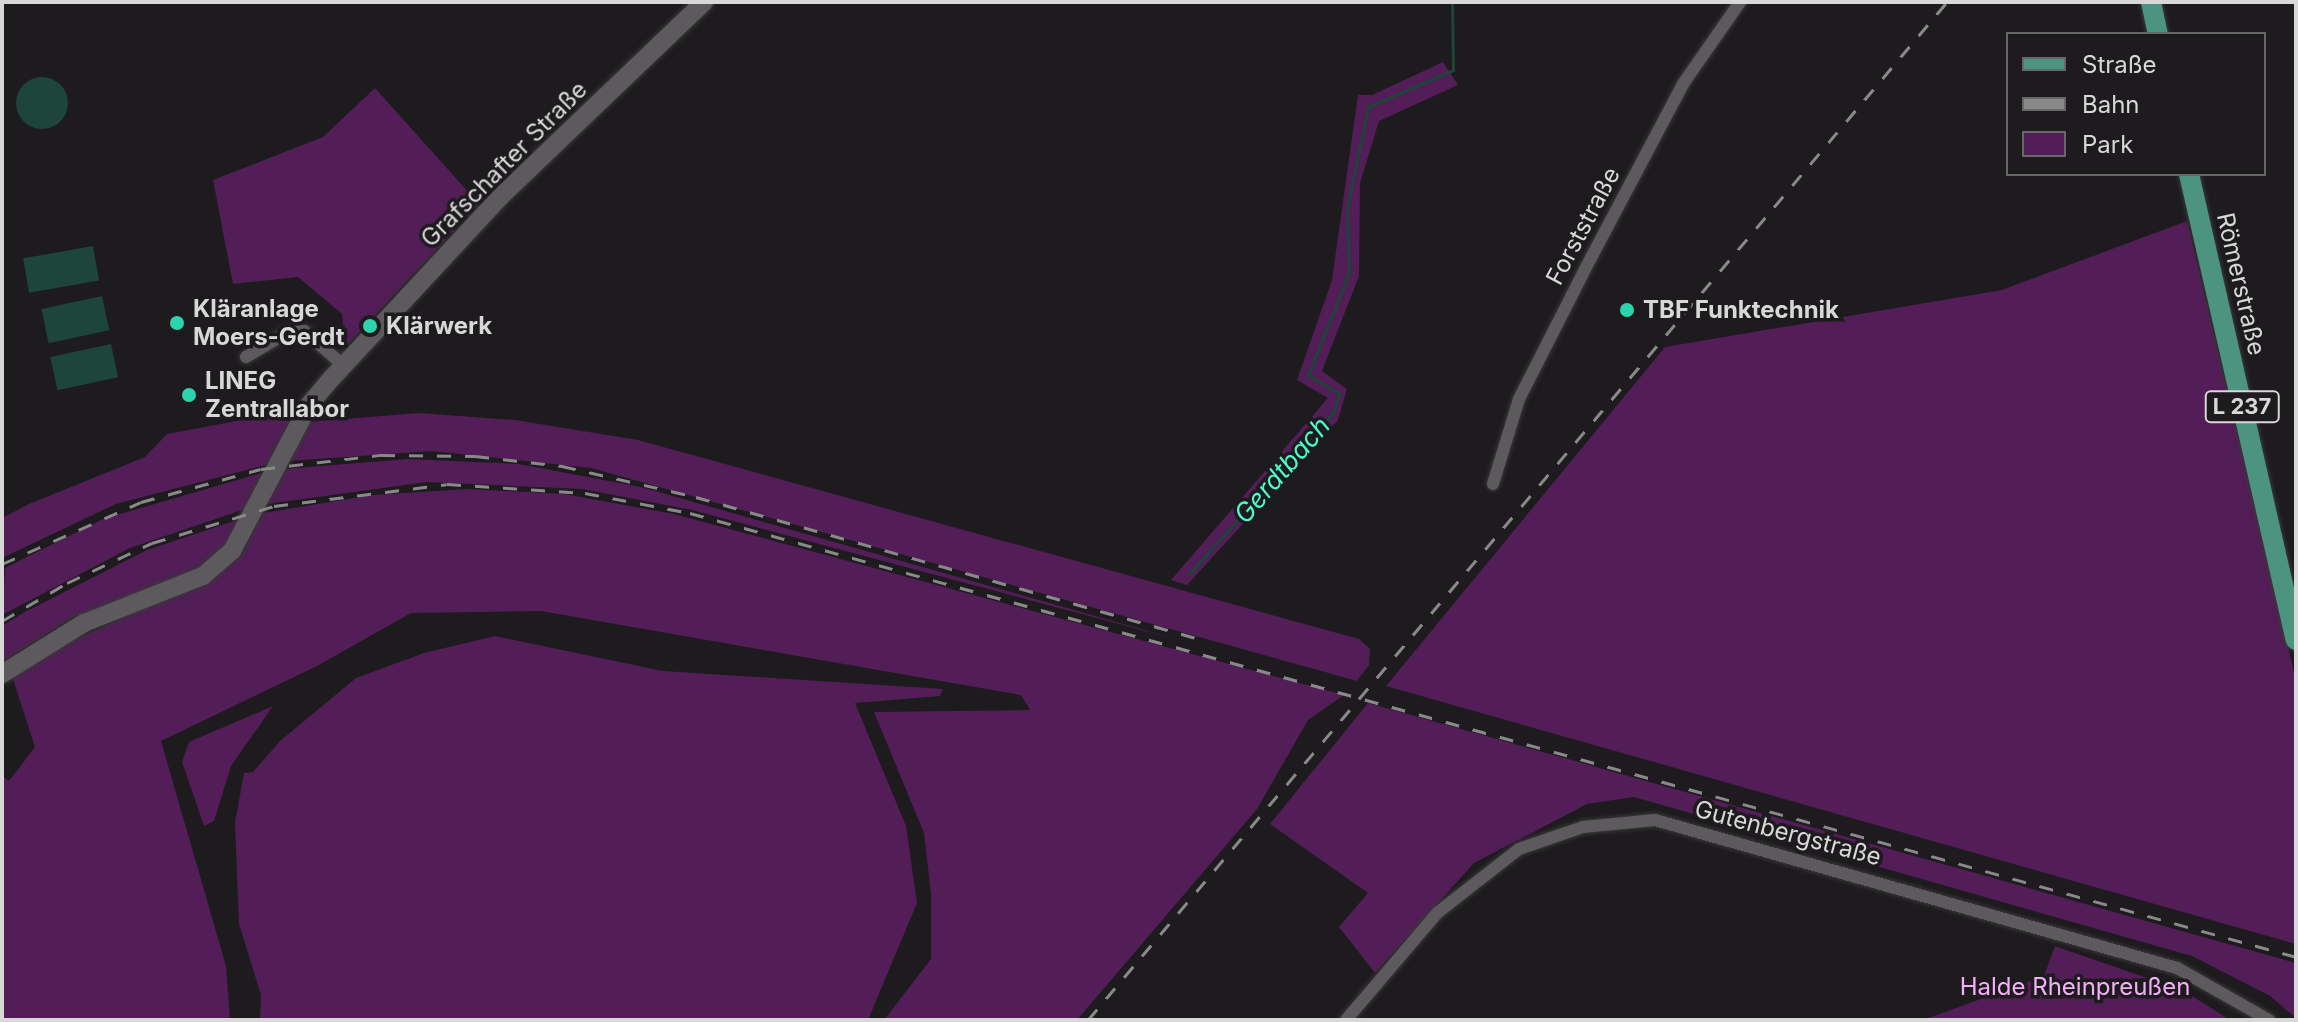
<!DOCTYPE html>
<meta charset="utf-8">
<style>
body{margin:0}
#map{position:relative;width:2298px;height:1022px;overflow:hidden;background:#1d1b1d;font-family:Inter,sans-serif}
div>[style]{position:absolute}
.green>*{inset:0;background:#531d58}
.water>*{inset:0;background:#1d4539;transform-origin:0 0}
.round{border-radius:50%}
.stream>*{height:3px;margin:-1.5px;padding:0 1.5px;transform-origin:1.5px;border-radius:1.5px;background:#1d4539}
.roads{filter:drop-shadow(0 0 2px #393839) drop-shadow(0 0 2px #393839)}
.street>*{height:12px;margin:-6px;padding:0 6px;transform-origin:6px;border-radius:6px;background:#5c5a5c}
.secondary>*{height:18px;margin:-9px;padding:0 9px;transform-origin:9px;border-radius:9px;background:#5c5a5c}
.primary>*{height:20px;margin:-10px;padding:0 10px;transform-origin:10px;border-radius:10px;background:#4c9480}
.rail>*{height:3px;margin-top:-1.5px;transform-origin:0;background:repeating-linear-gradient(90deg,#8a898a 0 14px,transparent 0 28px)}
.dots>*{width:22px;height:22px;translate:-50% -50%;box-sizing:border-box;border:4px solid #1d1b1d;border-radius:50%}
span{translate:-50% -50%;white-space:nowrap;text-align:center;line-height:1.15;-webkit-text-stroke:7px #1d1b1d;paint-order:stroke}
.shield-label span{padding:2px 6px;background:#1d1b1d;border:2px solid;border-radius:6px;-webkit-text-stroke-width:0}
.shield-label{font-size:22px;color:#d9d8d9;font-weight:700}
.street-label{font-size:24px;color:#d9d8d9}
.poi-label{font-size:24px;color:#d9d8d9;font-weight:700}
.left{translate:0 -50%;text-align:left}
.park-label{font-size:24px;color:#f4aff8}
.water-label{font-size:26px;color:#4dfacb;font-style:italic}
.frame{position:absolute;inset:0;border:4px solid #d9d8d9;pointer-events:none}
.legend{position:absolute;left:2006px;top:32px;width:260px;height:144px;box-sizing:border-box;background:#1d1b1d;border:2px solid #686768;margin:0;padding:10px 14px;list-style:none;font-size:24px;color:#d9d8d9}
.legend li{display:flex;align-items:center;gap:16px;height:40px}
.legend b{width:40px;border:2px solid #686768}
</style>
<div id="map">
<div class="green">
<div style="clip-path:polygon(1443px 62px,1458px 85px,1379px 121px,1360px 183px,1359px 276px,1322px 371px,1347px 389px,1338px 420px,1187px 585px,1171px 580px,1328px 398px,1297px 380px,1332px 280px,1358px 95px,1372px 95px)"></div>
<div style="clip-path:polygon(375px 88px,479px 204px,345px 347px,342px 314px,298px 277px,233px 284px,213px 180px,323px 137px)"></div>
<div style="clip-path:polygon(2187px 221px,2296px 681px,2296px 944px,1386px 686px,1665px 347px,2002px 290px)"></div>
<div style="clip-path:polygon(295px 410px,269px 464px,116px 504px,2px 558px,2px 518px,29px 504px,145px 457px,167px 434px)"></div>
<div style="clip-path:polygon(419px 413px,515px 420px,638px 440px,1359px 639px,1370px 649px,1369px 665px,1357px 681px,591px 468px,432px 451px,287px 461px,307px 422px)"></div>
<div style="clip-path:polygon(408px 459px,519px 464px,641px 487px,1183px 641px,692px 510px,582px 489px,427px 482px,267px 504px,283px 469px)"></div>
<div style="clip-path:polygon(265px 472px,248px 508px,130px 548px,2px 615px,5px 568px,103px 519px)"></div>
<div style="clip-path:polygon(468px 489px,564px 494px,674px 514px,1344px 695px,1308px 720px,1257px 809px,1077px 1020px,884px 1020px,931px 959px,931px 894px,924px 833px,874px 712px,1030px 710px,1021px 695px,541px 611px,411px 613px,317px 666px,161px 741px,226px 966px,230px 1020px,2px 1020px,2px 776px,9px 781px,35px 747px,12px 676px,38px 656px,217px 576px,243px 552px,263px 513px,373px 495px)"></div>
<div style="clip-path:polygon(243px 518px,219px 555px,197px 569px,71px 618px,2px 662px,2px 626px,23px 613px,147px 550px)"></div>
<div style="clip-path:polygon(495px 636px,663px 671px,943px 689px,940px 696px,855px 703px,906px 826px,917px 903px,868px 1020px,260px 1020px,261px 995px,239px 924px,235px 823px,244px 773px,253px 772px,280px 741px,356px 678px,424px 653px)"></div>
<div style="clip-path:polygon(1368px 703px,2296px 963px,2296px 1018px,2270px 996px,2192px 956px,1634px 797px,1587px 804px,1474px 863px,1375px 973px,1339px 927px,1368px 893px,1270px 824px)"></div>
<div style="clip-path:polygon(273px 706px,231px 766px,214px 821px,204px 826px,182px 762px,189px 742px)"></div>
<div style="clip-path:polygon(2055px 946px,2184px 991px,2230px 1020px,1923px 1020px,2044px 976px)"></div>
</div>
<div class="water">
<div class="round" style="left:16px;top:77px;width:52px;height:52px"></div>
<div style="left:93px;top:246px;width:35px;height:71px;rotate:80deg"></div>
<div style="left:102px;top:296px;width:35px;height:62px;rotate:78deg"></div>
<div style="left:111px;top:344px;width:34px;height:62px;rotate:78deg"></div>
</div>
<div class="stream">
<div style="left:1189px;top:574px;width:216px;rotate:-48.2deg"></div>
<div style="left:1333px;top:413px;width:20px;rotate:-72deg"></div>
<div style="left:1339px;top:394px;width:36px;rotate:-148deg"></div>
<div style="left:1308px;top:375px;width:110px;rotate:-68.1deg"></div>
<div style="left:1349px;top:273px;width:65px;rotate:-91.8deg"></div>
<div style="left:1347px;top:208px;width:103px;rotate:-78.3deg"></div>
<div style="left:1368px;top:107px;width:93px;rotate:-23.5deg"></div>
<div style="left:1453px;top:70px;width:68px;rotate:-90.8deg"></div>
</div>
<div class="roads">
<div class="street">
<div style="left:246px;top:357px;width:49px;rotate:-30.8deg"></div>
<div style="left:288px;top:332px;width:16px;rotate:-4deg"></div>
<div style="left:304px;top:331px;width:52px;rotate:41.1deg"></div>
<div style="left:1493px;top:484px;width:89px;rotate:-73deg"></div>
<div style="left:1519px;top:399px;width:161px;rotate:-63deg"></div>
<div style="left:1592px;top:256px;width:195px;rotate:-62.1deg"></div>
<div style="left:1683px;top:84px;width:100px;rotate:-55.2deg"></div>
<div style="left:1346px;top:1020px;width:140px;rotate:-49.6deg"></div>
<div style="left:1437px;top:913px;width:104px;rotate:-38deg"></div>
<div style="left:1519px;top:849px;width:68px;rotate:-19deg"></div>
<div style="left:1583px;top:827px;width:72px;rotate:-5.6deg"></div>
<div style="left:1655px;top:820px;width:543px;rotate:15.83deg"></div>
<div style="left:2177px;top:968px;width:106px;rotate:29.5deg"></div>
</div>
<div class="secondary">
<div style="left:2px;top:674px;width:97px;rotate:-31.9deg"></div>
<div style="left:84px;top:623px;width:128px;rotate:-21.6deg"></div>
<div style="left:203px;top:576px;width:38px;rotate:-41deg"></div>
<div style="left:232px;top:551px;width:165px;rotate:-62.2deg"></div>
<div style="left:309px;top:405px;width:35px;rotate:-50deg"></div>
<div style="left:332px;top:378px;width:246px;rotate:-47.1deg"></div>
<div style="left:499px;top:198px;width:284px;rotate:-43.7deg"></div>
</div>
<div class="primary">
<div style="left:2151px;top:2px;width:33px;rotate:78deg"></div>
<div style="left:2189px;top:174px;width:478px;rotate:77.1deg"></div>
</div>
</div>
<div class="rail">
<div style="left:2px;top:564px;width:152px;rotate:-24deg"></div>
<div style="left:141px;top:502px;width:124px;rotate:-15.4deg"></div>
<div style="left:261px;top:469px;width:121px;rotate:-6.7deg"></div>
<div style="left:381px;top:455px;width:94px;rotate:0.6deg"></div>
<div style="left:475px;top:456px;width:88px;rotate:6.6deg"></div>
<div style="left:562px;top:466px;width:138px;rotate:13deg"></div>
<div style="left:696px;top:497px;width:527px;rotate:15.75deg"></div>
<div style="left:2px;top:621px;width:75px;rotate:-30.3deg"></div>
<div style="left:67px;top:583px;width:94px;rotate:-25.2deg"></div>
<div style="left:152px;top:543px;width:127px;rotate:-16.9deg"></div>
<div style="left:274px;top:506px;width:174px;rotate:-7.2deg"></div>
<div style="left:447px;top:484px;width:138px;rotate:3.7deg"></div>
<div style="left:585px;top:493px;width:107px;rotate:10.8deg"></div>
<div style="left:690px;top:513px;width:1666px;rotate:15.45deg"></div>
<div style="left:1088px;top:1020px;width:1332px;rotate:-49.84deg"></div>
</div>
<div class="dots">
<div style="left:1627px;top:310px;background:#2dd4ab"></div>
<div style="left:177px;top:323px;background:#2dd4ab"></div>
<div style="left:370px;top:326px;background:#2dd4ab"></div>
<div style="left:189px;top:395px;background:#2dd4ab"></div>
</div>
<div class="shield-label">
<span style="left:2242px;top:407px">L 237</span>
</div>
<div class="street-label">
<span style="left:504px;top:164px;rotate:-45deg">Grafschafter Straße</span>
<span style="left:1583px;top:226px;rotate:-62deg">Forststraße</span>
<span style="left:2241px;top:284px;rotate:77deg">Römerstraße</span>
<span style="left:1788px;top:833px;rotate:15deg">Gutenbergstraße</span>
</div>
<div class="poi-label">
<span class="left" style="left:193px;top:323px">Kläranlage<br>Moers-Gerdt</span>
<span class="left" style="left:1643px;top:310px">TBF Funktechnik</span>
<span class="left" style="left:386px;top:326px">Klärwerk</span>
<span class="left" style="left:205px;top:395px">LINEG<br>Zentrallabor</span>
</div>
<div class="park-label">
<span style="left:2075px;top:987px">Halde Rheinpreußen</span>
</div>
<div class="water-label">
<span style="left:1282px;top:470px;rotate:-49deg">Gerdtbach</span>
</div>
<div class="frame"></div>
<ul class="legend">
<li><b style="height:10px;background:#4c9480"></b>Straße</li>
<li><b style="height:10px;background:#8a898a"></b>Bahn</li>
<li><b style="height:22px;background:#531d58"></b>Park</li>
</ul>
</div>
